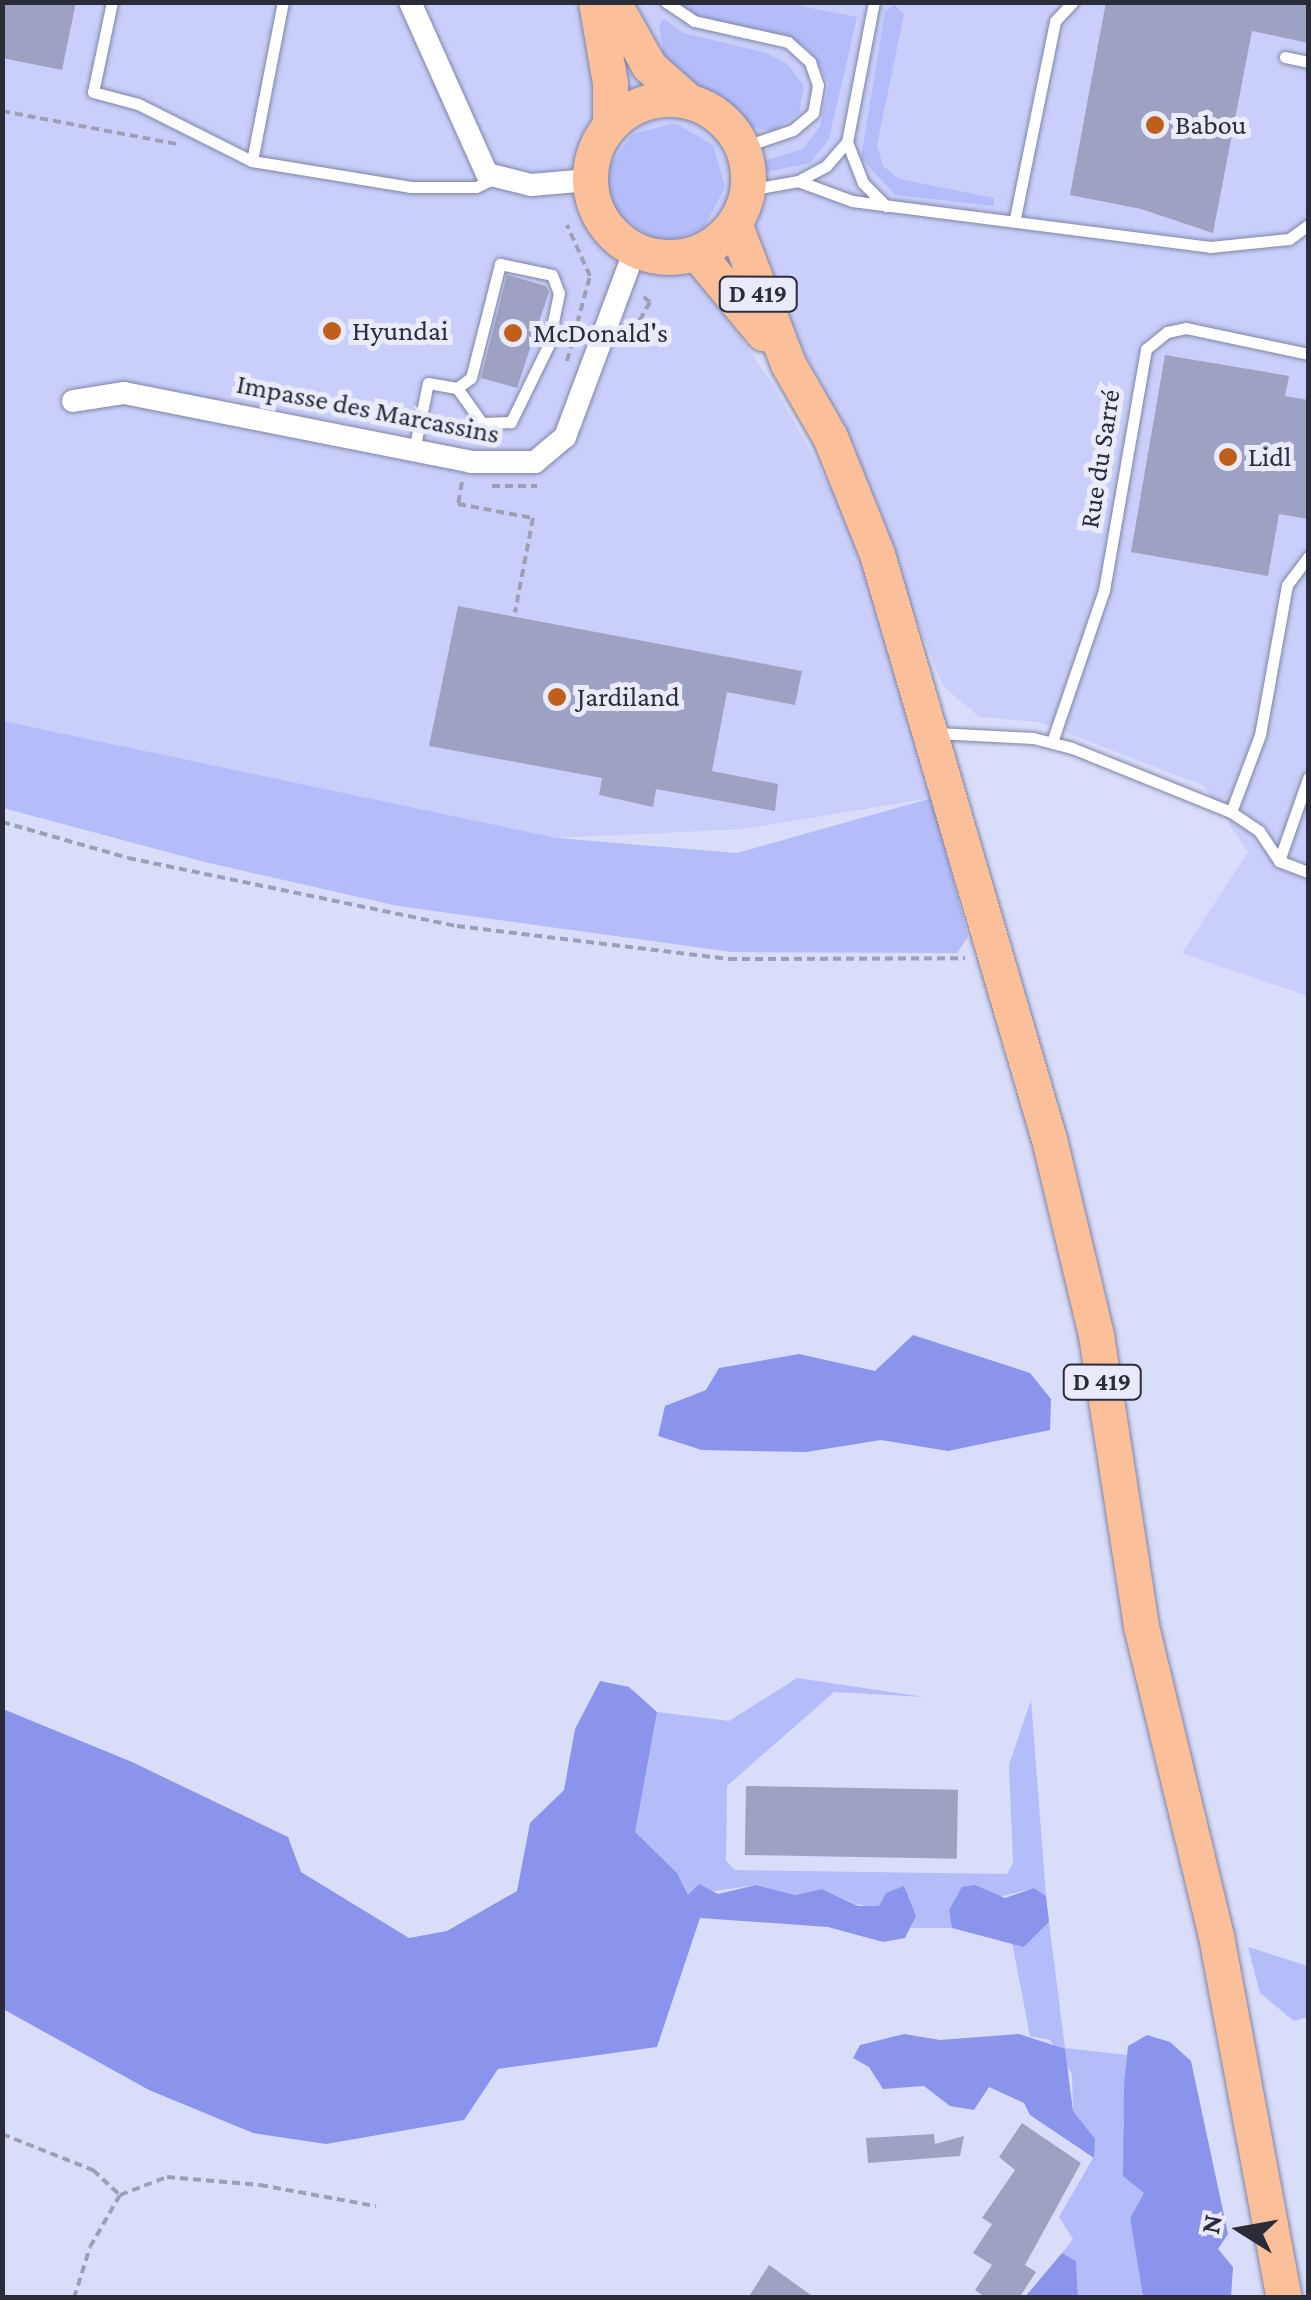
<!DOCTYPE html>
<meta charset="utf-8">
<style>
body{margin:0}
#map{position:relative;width:1311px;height:2300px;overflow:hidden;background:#d8ddfa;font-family:"Crimson Pro",serif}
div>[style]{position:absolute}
.built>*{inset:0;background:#c9cffa}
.green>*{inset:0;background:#b4bcf9}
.forest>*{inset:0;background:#8b94ec}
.building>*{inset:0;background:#9da2c3;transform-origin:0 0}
.path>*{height:4px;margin-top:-2px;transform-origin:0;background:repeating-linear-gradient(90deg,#9ca0b7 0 8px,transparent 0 13px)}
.roads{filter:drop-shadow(0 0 2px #8084a5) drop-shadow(0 0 2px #8084a5)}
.lane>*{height:11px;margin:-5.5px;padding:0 5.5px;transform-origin:5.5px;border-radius:5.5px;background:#fff}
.street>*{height:22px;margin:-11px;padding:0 11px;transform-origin:11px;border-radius:11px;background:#fff}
.primary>*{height:35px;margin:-17.5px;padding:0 17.5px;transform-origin:17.5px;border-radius:17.5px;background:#fbbf9a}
.primary>.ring{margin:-17.5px;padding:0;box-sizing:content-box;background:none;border:35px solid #fbbf9a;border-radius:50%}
.dots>*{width:28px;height:28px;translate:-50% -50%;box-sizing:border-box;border:5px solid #e9ebfa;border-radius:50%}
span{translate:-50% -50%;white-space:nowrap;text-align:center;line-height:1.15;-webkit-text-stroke:10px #e9ebfa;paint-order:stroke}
.shield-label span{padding:2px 8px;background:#e9ebfa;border:2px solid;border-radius:8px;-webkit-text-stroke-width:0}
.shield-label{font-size:25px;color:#2a2c39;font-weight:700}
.poi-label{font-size:28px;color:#2a2c39}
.left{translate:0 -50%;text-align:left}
.street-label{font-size:28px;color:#2a2c39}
.frame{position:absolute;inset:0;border:5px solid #2a2c39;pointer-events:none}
.north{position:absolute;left:1191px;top:2180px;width:100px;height:100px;-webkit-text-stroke:8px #e9ebfa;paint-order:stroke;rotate:281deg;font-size:28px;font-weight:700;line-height:40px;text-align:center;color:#2a2c39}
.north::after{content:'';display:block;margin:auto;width:35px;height:45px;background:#2a2c39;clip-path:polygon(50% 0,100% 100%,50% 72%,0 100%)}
</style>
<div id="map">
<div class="built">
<div style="clip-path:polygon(3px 3px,1308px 3px,1308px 996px,1182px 953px,1248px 852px,1204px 786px,1039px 722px,979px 717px,943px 686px,824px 388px,787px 323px,706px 286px,775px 388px,849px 520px,932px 798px,743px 829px,557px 838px,3px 721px)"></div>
</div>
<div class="green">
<div style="clip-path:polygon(678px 3px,785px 3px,857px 17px,829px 139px,810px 163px,766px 172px,764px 161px,803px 149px,820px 126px,829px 84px,808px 49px,788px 37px,697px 18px)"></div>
<div style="clip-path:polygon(894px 5px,904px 14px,877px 145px,883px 166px,899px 179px,994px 198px,994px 206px,895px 195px,861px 158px,885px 11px)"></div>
<div style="clip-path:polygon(664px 19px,683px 33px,767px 53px,788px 65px,804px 86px,799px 113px,774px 131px,745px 127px,665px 65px,659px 26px)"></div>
<div style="clip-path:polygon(675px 123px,713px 145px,725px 187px,705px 226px,680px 239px,652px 238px,618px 214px,608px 190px,610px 165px,633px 134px)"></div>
<div style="clip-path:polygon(3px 721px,557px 838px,737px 853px,932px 798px,968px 937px,957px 953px,732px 952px,398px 906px,205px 862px,3px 808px)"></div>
<div style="clip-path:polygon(797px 1678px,924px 1697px,834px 1692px,727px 1786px,726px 1861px,735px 1870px,1007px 1874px,1013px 1863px,1009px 1765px,1031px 1700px,1046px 1896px,1034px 1888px,949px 1910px,952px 1928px,910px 1928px,916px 1916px,856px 1904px,822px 1889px,795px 1895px,756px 1885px,688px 1895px,677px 1873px,634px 1832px,657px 1712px,729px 1721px)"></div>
<div style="clip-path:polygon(1049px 1922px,1065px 2048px,1127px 2055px,1123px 2127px,1144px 2193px,1130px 2218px,1143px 2297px,1078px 2297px,1076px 2261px,1062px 2253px,1073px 2239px,1059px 2217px,1093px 2158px,1095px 2140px,1073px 2111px,1072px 2074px,1050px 2040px,1030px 2036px,1012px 1942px,1024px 1947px)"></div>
<div style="clip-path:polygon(1248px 1947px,1308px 1966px,1308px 2017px,1294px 2021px,1260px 1993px)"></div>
</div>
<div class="forest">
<div style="clip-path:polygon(913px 1335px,1030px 1373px,1051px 1399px,1050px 1430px,948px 1451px,881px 1440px,806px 1452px,702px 1450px,658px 1436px,665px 1406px,706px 1390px,719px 1368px,799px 1354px,875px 1371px)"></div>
<div style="clip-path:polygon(600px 1681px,629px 1687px,657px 1712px,635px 1832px,677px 1873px,688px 1895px,699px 1884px,718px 1894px,756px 1885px,795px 1895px,822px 1889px,858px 1906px,879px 1906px,886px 1893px,904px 1886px,916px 1916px,905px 1938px,883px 1942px,828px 1927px,700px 1918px,657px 2047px,498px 2069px,464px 2120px,326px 2144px,253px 2133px,149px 2090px,3px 2009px,3px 1709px,132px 1762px,288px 1837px,301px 1872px,409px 1938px,447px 1931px,517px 1891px,530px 1823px,564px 1790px,575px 1729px)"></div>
<div style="clip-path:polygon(975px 1885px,1005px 1898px,1034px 1888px,1046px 1896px,1049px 1922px,1024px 1947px,952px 1928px,949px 1910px,962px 1887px)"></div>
<div style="clip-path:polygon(904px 2034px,940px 2040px,1019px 2034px,1065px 2049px,1073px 2111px,1095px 2139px,1094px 2158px,1030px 2115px,1024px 2103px,989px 2087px,974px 2110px,950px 2106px,924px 2086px,883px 2089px,869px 2067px,853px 2058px,860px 2045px)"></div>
<div style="clip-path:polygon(1147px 2035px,1170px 2042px,1191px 2061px,1228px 2234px,1218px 2249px,1233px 2267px,1231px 2297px,1143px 2297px,1130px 2218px,1144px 2193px,1123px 2176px,1124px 2085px,1128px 2046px)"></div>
<div style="clip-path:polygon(1062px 2253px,1076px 2261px,1078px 2297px,1025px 2297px)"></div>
</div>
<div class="building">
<div style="clip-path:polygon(2px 2px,76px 2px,62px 70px,2px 58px)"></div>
<div style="clip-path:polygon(1106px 2px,1308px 2px,1308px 43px,1252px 31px,1213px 233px,1141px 209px,1070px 195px)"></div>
<div style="clip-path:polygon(507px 275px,546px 286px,549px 292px,517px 388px,481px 378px)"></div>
<div style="clip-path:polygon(1165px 355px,1289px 376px,1285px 396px,1308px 400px,1308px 519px,1279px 514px,1268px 576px,1131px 552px)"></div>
<div style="clip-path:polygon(458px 606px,802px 671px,795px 705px,727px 692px,712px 771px,778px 784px,775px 811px,656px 789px,653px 807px,599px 795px,602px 778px,429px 746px)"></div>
<div style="left:746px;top:1786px;width:212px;height:69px;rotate:1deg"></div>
<div style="clip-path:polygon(1022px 2123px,1081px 2163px,1025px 2265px,1036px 2272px,1019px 2298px,986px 2298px,975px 2290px,992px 2265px,973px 2253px,992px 2224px,982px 2218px,1015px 2170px,999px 2157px)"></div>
<div style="clip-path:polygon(934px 2134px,935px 2144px,964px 2136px,960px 2156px,868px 2163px,866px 2138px)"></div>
<div style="clip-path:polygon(769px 2265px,815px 2298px,748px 2298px)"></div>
</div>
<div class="path">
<div style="left:2px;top:111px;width:177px;rotate:10.7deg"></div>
<div style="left:627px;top:343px;width:47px;rotate:-60.7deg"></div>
<div style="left:650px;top:302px;width:13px;rotate:-141deg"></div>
<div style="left:567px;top:361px;width:88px;rotate:-74.9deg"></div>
<div style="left:590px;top:276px;width:56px;rotate:-114.3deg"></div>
<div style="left:462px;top:482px;width:22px;rotate:100deg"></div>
<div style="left:458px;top:504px;width:76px;rotate:10.6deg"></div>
<div style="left:533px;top:518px;width:96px;rotate:100.8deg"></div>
<div style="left:492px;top:486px;width:45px"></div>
<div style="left:2px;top:822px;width:131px;rotate:15.9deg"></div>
<div style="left:128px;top:858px;width:336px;rotate:11.7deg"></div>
<div style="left:457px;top:926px;width:274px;rotate:6.9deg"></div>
<div style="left:729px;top:959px;width:236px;rotate:-0.2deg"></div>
<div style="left:2px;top:2134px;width:98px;rotate:21.6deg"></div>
<div style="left:93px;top:2170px;width:37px;rotate:43deg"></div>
<div style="left:74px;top:2298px;width:53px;rotate:-72.6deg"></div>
<div style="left:90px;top:2247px;width:60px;rotate:-60deg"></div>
<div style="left:120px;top:2195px;width:50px;rotate:-21deg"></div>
<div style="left:167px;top:2177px;width:93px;rotate:4.9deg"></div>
<div style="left:260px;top:2185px;width:118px;rotate:10.3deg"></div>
</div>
<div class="roads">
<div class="lane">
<div style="left:112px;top:2px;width:92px;rotate:101.9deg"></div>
<div style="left:93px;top:92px;width:47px;rotate:14.9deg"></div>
<div style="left:138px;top:104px;width:127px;rotate:26.6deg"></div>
<div style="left:252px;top:161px;width:161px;rotate:9.3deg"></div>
<div style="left:411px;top:187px;width:65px"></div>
<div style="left:476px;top:187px;width:21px;rotate:-25deg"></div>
<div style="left:666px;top:2px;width:34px;rotate:34deg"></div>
<div style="left:694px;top:21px;width:96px;rotate:12.6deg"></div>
<div style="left:788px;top:42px;width:30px;rotate:42deg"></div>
<div style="left:810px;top:62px;width:24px;rotate:71deg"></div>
<div style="left:818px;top:85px;width:28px;rotate:100deg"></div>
<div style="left:813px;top:113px;width:26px;rotate:140deg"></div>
<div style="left:793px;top:130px;width:53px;rotate:161.2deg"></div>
<div style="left:1285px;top:57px;width:24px;rotate:12deg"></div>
<div style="left:847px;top:142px;width:44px;rotate:68.7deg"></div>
<div style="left:863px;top:183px;width:33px;rotate:45deg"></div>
<div style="left:252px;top:161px;width:162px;rotate:-79deg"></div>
<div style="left:798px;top:181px;width:32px;rotate:-28deg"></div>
<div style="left:826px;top:166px;width:32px;rotate:-49deg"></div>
<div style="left:847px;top:142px;width:143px;rotate:-79.1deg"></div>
<div style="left:748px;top:190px;width:51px;rotate:-10.2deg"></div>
<div style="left:798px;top:181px;width:58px;rotate:20.3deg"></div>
<div style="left:852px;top:201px;width:361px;rotate:7.3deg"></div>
<div style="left:1210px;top:247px;width:79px;rotate:-5.8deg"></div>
<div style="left:1289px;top:239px;width:24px;rotate:-36deg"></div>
<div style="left:1015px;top:218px;width:201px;rotate:-78.5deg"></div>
<div style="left:1055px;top:21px;width:26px;rotate:-47deg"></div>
<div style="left:414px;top:450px;width:68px;rotate:-78.2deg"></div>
<div style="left:428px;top:383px;width:29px;rotate:10deg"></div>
<div style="left:457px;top:388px;width:17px;rotate:-36deg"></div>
<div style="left:471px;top:378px;width:118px;rotate:-75.7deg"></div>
<div style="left:500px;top:264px;width:53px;rotate:11.9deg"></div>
<div style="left:552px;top:275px;width:19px;rotate:69deg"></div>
<div style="left:559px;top:293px;width:54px;rotate:101.7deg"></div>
<div style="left:548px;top:346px;width:85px;rotate:116deg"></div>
<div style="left:511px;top:422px;width:29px;rotate:178deg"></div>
<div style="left:482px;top:423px;width:43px;rotate:-125.5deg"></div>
<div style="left:936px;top:733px;width:97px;rotate:3deg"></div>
<div style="left:1033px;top:738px;width:40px;rotate:14.4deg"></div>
<div style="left:1072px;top:748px;width:171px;rotate:21.9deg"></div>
<div style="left:1231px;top:812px;width:34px;rotate:34deg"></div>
<div style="left:1259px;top:831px;width:36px;rotate:56deg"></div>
<div style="left:1279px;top:861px;width:31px;rotate:21deg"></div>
<div style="left:1052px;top:742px;width:161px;rotate:-71.1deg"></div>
<div style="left:1104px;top:590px;width:245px;rotate:-80.1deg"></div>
<div style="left:1146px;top:349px;width:27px;rotate:-39deg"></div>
<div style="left:1167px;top:332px;width:19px;rotate:-12deg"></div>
<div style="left:1186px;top:328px;width:125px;rotate:12deg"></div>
<div style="left:1231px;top:812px;width:82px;rotate:-69.4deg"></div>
<div style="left:1260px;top:735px;width:152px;rotate:-79.8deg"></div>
<div style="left:1287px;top:585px;width:35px;rotate:-53deg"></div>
<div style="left:1279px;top:861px;width:88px;rotate:-70.7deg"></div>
</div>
<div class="street">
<div style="left:410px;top:2px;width:188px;rotate:65.9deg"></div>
<div style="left:487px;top:174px;width:45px;rotate:14deg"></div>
<div style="left:531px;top:185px;width:58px;rotate:-4.9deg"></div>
<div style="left:73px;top:401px;width:52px;rotate:-8.9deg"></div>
<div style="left:124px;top:393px;width:354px;rotate:11.2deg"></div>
<div style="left:471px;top:462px;width:64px"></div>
<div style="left:535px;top:462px;width:39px;rotate:-40deg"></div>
<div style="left:565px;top:437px;width:200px;rotate:-69.5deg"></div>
</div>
<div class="primary">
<div style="left:596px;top:2px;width:82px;rotate:80.2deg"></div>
<div style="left:610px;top:83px;width:40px;rotate:90deg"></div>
<div style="left:613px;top:2px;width:73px;rotate:60.6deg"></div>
<div style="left:649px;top:66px;width:50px;rotate:41.7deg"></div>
<div class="ring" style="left:590px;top:99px;width:123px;height:123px"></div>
<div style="left:734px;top:223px;width:151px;rotate:69deg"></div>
<div style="left:788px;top:364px;width:84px;rotate:60.1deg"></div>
<div style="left:830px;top:437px;width:126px;rotate:68.1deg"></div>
<div style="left:877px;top:554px;width:610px;rotate:73.62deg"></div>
<div style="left:1049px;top:1139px;width:202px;rotate:76.5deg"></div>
<div style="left:1096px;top:1335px;width:294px;rotate:81.2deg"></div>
<div style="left:1141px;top:1626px;width:319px;rotate:76.4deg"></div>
<div style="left:1216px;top:1936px;width:368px;rotate:79.4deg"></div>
<div style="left:697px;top:253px;width:104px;rotate:50.5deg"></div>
</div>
</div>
<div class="dots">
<div style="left:1155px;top:125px;background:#bf5f1b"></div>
<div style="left:332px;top:331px;background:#bf5f1b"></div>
<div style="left:513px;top:333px;background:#bf5f1b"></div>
<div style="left:1228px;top:457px;background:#bf5f1b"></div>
<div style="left:557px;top:697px;background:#bf5f1b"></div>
</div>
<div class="shield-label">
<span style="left:758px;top:294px">D 419</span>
<span style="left:1102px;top:1382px">D 419</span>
</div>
<div class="poi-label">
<span class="left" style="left:1175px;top:125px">Babou</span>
<span class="left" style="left:352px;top:331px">Hyundai</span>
<span class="left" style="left:533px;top:333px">McDonald's</span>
<span class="left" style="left:1248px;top:457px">Lidl</span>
<span class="left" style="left:577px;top:697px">Jardiland</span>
</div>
<div class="street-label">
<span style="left:368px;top:409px;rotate:11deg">Impasse des Marcassins</span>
<span style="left:1100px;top:459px;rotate:-81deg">Rue du Sarré</span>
</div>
<div class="frame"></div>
<div class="north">N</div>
</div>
